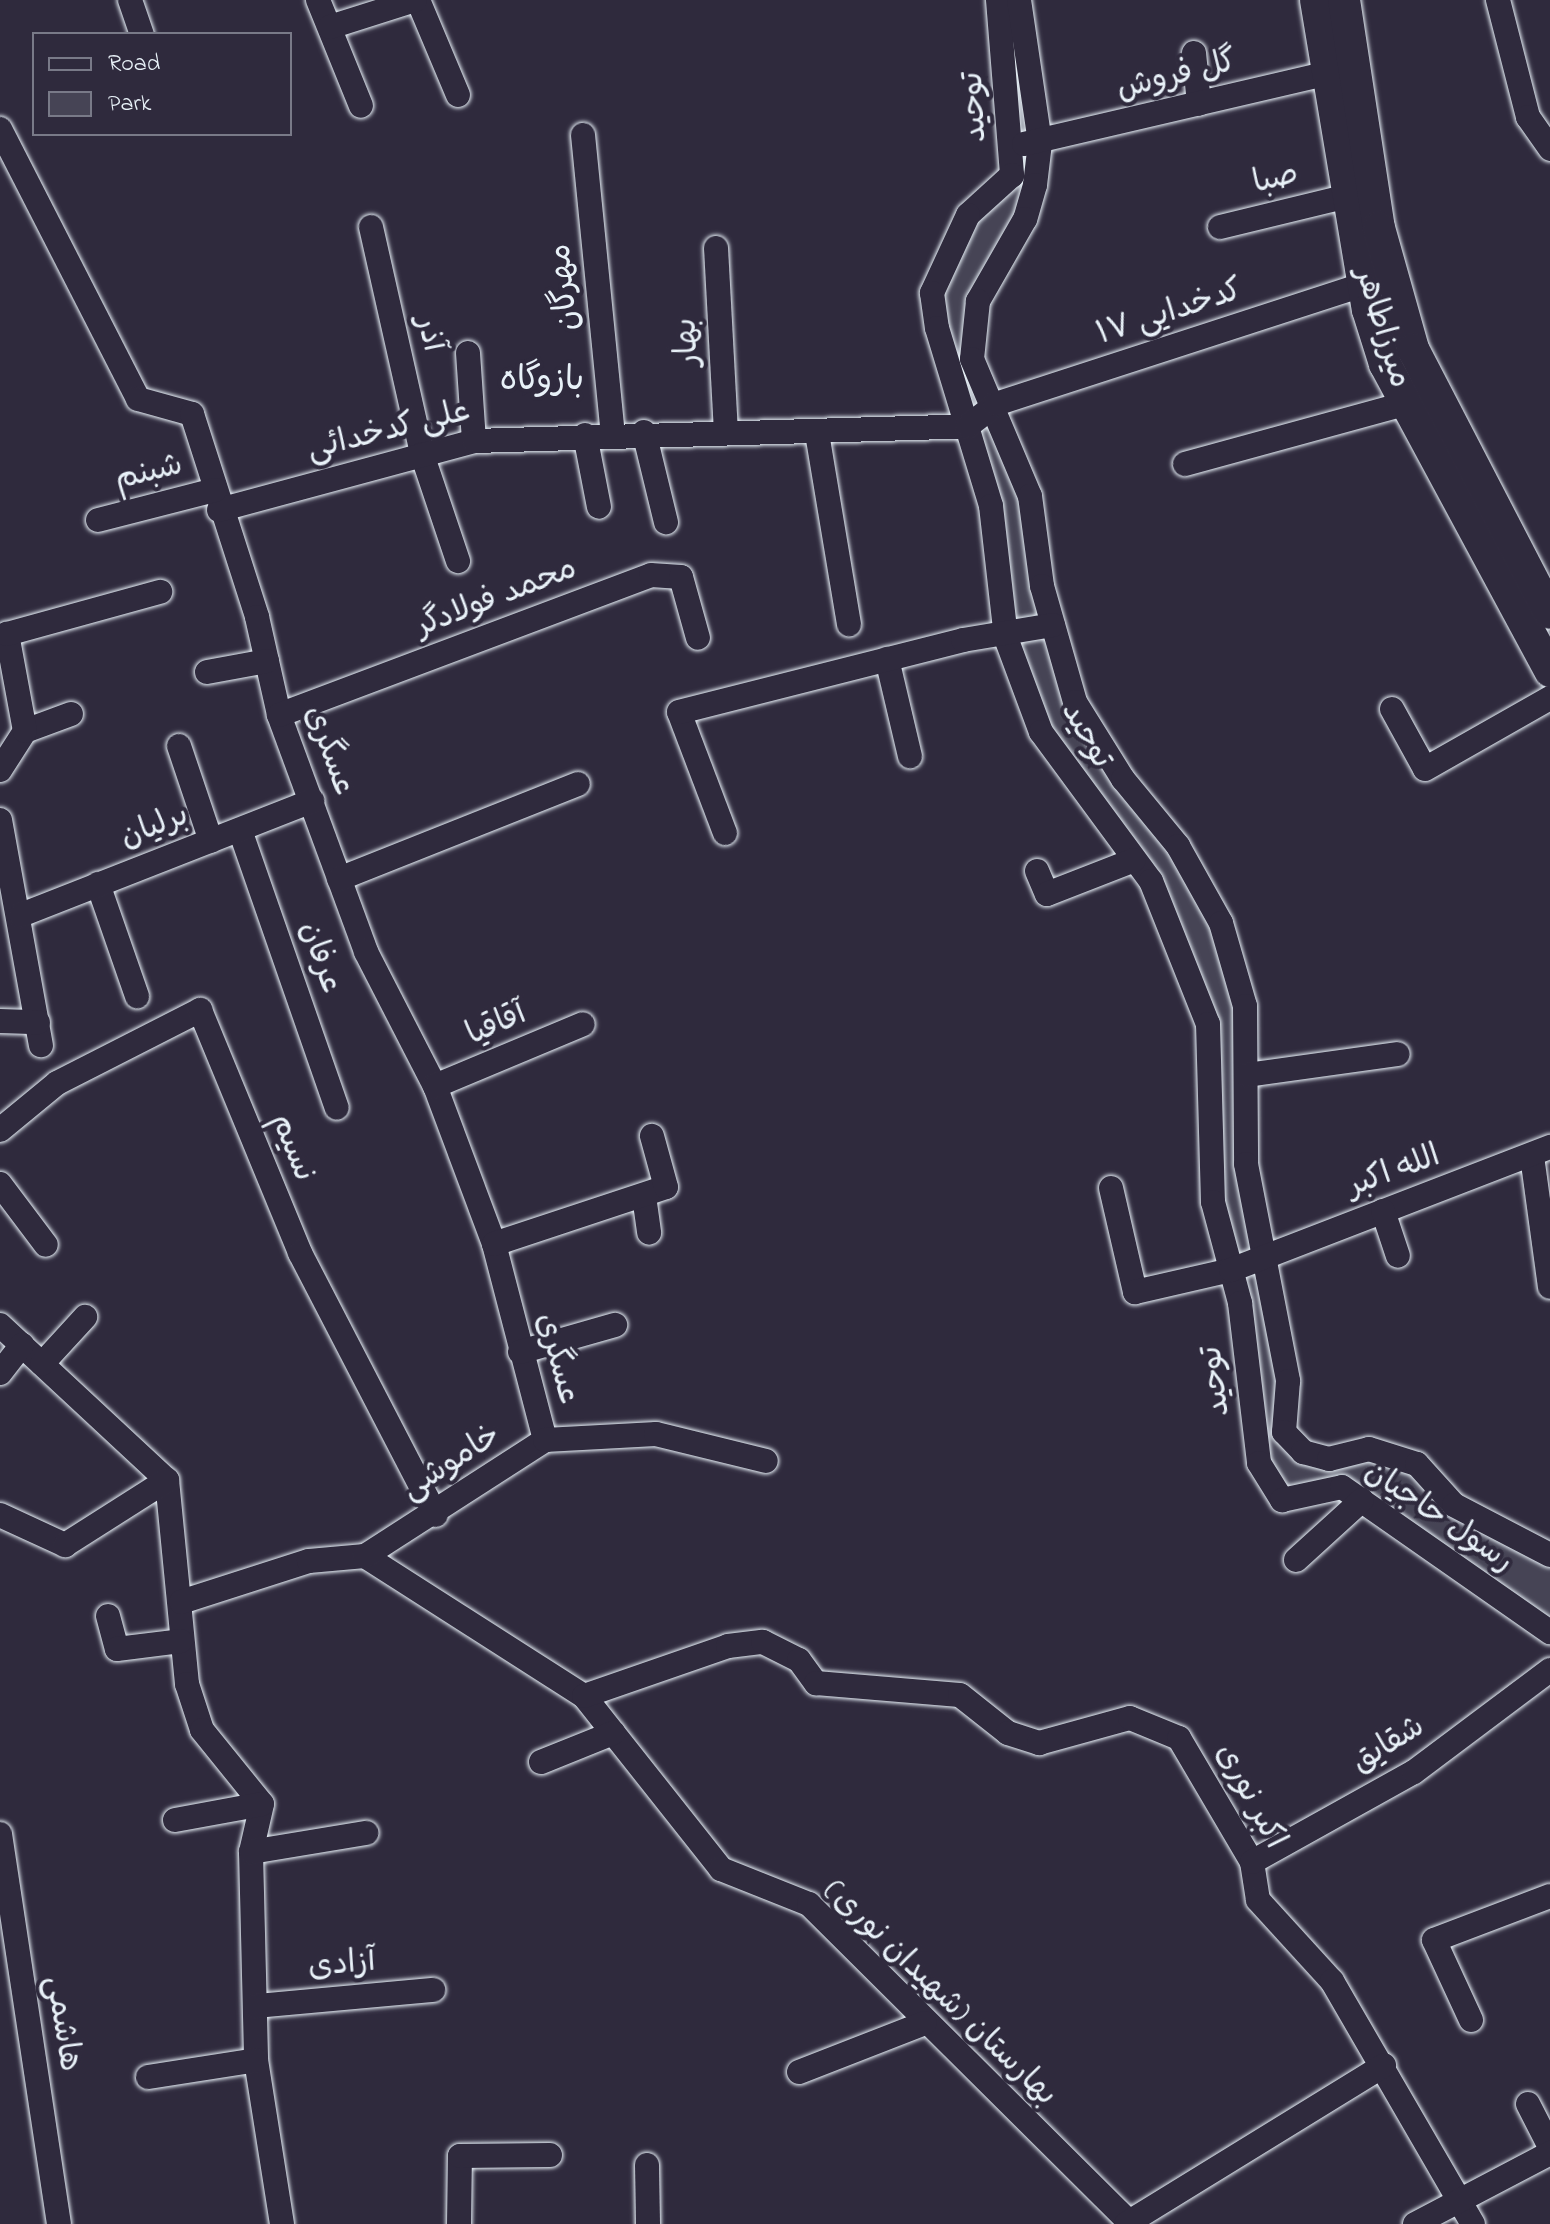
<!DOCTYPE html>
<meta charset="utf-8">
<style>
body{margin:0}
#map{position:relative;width:1550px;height:2224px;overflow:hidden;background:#2f2a3d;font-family:"Indie Flower","Playpen Sans Arabic",sans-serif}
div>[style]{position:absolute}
.green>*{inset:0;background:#464455}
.roads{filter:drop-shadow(0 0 2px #e8f1f8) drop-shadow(0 0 2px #e8f1f8)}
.minor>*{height:24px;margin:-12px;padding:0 12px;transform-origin:12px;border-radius:12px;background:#2f2a3d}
.major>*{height:32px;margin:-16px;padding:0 16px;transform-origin:16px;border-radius:16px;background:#2f2a3d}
span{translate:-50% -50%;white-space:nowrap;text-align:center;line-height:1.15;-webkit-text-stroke:8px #2f2a3d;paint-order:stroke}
.street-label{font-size:32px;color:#e8f1f8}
.neighbourhood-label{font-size:34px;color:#e8f1f8}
.legend{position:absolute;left:32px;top:32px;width:260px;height:104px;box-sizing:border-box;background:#2f2a3d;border:2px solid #797a88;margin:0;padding:10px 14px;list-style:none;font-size:24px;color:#e8f1f8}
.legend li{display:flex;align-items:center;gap:16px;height:40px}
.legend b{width:40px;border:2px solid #797a88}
</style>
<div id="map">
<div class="green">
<div style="clip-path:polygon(1004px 0,1037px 143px,968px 359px,1028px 499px,1071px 701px,1217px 926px,1242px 1009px,1242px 1163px,1284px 1382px,1280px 1431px,1311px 1461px,1370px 1453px,1417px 1468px,1550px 1559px,1550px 1627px,1369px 1499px,1282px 1490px,1268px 1461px,1220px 1216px,1190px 957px,1047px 731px,1012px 641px,936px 296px,970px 219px,1013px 179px)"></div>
</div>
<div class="roads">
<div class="minor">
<div style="left:130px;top:0;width:36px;rotate:71deg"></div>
<div style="left:318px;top:0;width:114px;rotate:67.9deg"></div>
<div style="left:418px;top:0;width:103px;rotate:67.2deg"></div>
<div style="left:998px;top:0;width:176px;rotate:85.4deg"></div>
<div style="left:1012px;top:175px;width:59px;rotate:137.7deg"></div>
<div style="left:968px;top:215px;width:86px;rotate:114.8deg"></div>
<div style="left:932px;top:293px;width:35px;rotate:82deg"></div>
<div style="left:937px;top:328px;width:186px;rotate:73.1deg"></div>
<div style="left:991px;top:506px;width:133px;rotate:83.5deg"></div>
<div style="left:1006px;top:638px;width:100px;rotate:69.6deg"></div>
<div style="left:1041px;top:732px;width:185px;rotate:53.6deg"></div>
<div style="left:1151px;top:881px;width:154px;rotate:68.3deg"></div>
<div style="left:1208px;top:1024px;width:178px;rotate:88.4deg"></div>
<div style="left:1213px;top:1202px;width:105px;rotate:75deg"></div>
<div style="left:1240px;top:1303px;width:161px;rotate:83.2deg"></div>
<div style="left:1259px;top:1463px;width:44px;rotate:58.1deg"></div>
<div style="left:1282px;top:1500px;width:61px;rotate:-12.2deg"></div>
<div style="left:1342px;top:1487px;width:254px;rotate:34.9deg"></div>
<div style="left:1019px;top:0;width:145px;rotate:81.6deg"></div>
<div style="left:1040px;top:143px;width:42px;rotate:96.8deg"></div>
<div style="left:1035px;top:185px;width:35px;rotate:106deg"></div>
<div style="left:1025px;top:219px;width:95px;rotate:119.8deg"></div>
<div style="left:978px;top:301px;width:58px;rotate:95.9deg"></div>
<div style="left:972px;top:359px;width:149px;rotate:67.1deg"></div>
<div style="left:1030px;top:496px;width:91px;rotate:82.4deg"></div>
<div style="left:1042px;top:586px;width:121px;rotate:74.1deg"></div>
<div style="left:1075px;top:702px;width:91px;rotate:58.1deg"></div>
<div style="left:1123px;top:779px;width:87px;rotate:50.6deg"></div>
<div style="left:1178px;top:846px;width:88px;rotate:60.8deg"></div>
<div style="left:1221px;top:923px;width:86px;rotate:73.9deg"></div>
<div style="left:1245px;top:1006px;width:158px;rotate:89.6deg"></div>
<div style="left:1246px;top:1164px;width:221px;rotate:79deg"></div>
<div style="left:1288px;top:1381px;width:51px;rotate:94.5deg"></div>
<div style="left:1284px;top:1432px;width:28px;rotate:46deg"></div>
<div style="left:1303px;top:1452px;width:27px;rotate:15deg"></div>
<div style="left:1329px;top:1459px;width:41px;rotate:-14deg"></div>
<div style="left:1369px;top:1449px;width:50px;rotate:17.4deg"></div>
<div style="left:1417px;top:1464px;width:55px;rotate:47.9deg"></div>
<div style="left:1454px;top:1505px;width:108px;rotate:27.5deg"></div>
<div style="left:1498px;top:0;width:121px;rotate:75.6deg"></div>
<div style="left:1528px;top:117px;width:39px;rotate:55deg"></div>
<div style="left:330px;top:27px;width:89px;rotate:-17.6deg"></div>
<div style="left:1194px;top:53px;width:51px;rotate:84.4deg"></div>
<div style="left:0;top:129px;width:303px;rotate:62.9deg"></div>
<div style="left:138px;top:399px;width:56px;rotate:15.5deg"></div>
<div style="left:192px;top:414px;width:213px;rotate:72.2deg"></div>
<div style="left:257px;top:617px;width:100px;rotate:77.3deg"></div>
<div style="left:279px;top:715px;width:252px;rotate:69.8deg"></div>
<div style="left:366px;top:952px;width:151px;rotate:62.8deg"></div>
<div style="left:435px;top:1086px;width:169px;rotate:69.5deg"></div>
<div style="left:494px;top:1244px;width:203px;rotate:75.4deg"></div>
<div style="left:583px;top:135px;width:301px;rotate:84.3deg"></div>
<div style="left:1024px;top:144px;width:313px;rotate:-13.1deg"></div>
<div style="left:371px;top:227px;width:233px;rotate:77.3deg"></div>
<div style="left:422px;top:454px;width:113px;rotate:71.4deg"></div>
<div style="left:1220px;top:227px;width:132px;rotate:-13.6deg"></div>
<div style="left:716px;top:248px;width:184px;rotate:86.9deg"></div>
<div style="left:468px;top:353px;width:88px;rotate:86.1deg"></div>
<div style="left:644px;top:432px;width:93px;rotate:76.3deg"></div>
<div style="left:817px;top:433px;width:194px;rotate:80.5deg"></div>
<div style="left:585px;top:435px;width:73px;rotate:79deg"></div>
<div style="left:1185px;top:464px;width:228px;rotate:-15.3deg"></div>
<div style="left:219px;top:510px;width:264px;rotate:-15.1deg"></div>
<div style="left:474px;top:441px;width:494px;rotate:-1.7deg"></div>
<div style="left:968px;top:426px;width:36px;rotate:-38deg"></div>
<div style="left:996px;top:404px;width:386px;rotate:-18deg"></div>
<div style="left:98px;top:520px;width:121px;rotate:-14.4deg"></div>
<div style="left:887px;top:659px;width:100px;rotate:76.7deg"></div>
<div style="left:207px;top:672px;width:61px;rotate:-10.4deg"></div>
<div style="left:1392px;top:709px;width:68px;rotate:61.2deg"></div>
<div style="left:1425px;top:769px;width:144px;rotate:-29.6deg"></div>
<div style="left:279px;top:715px;width:397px;rotate:-20.6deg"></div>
<div style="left:651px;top:575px;width:30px;rotate:4deg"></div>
<div style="left:681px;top:577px;width:63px;rotate:74.4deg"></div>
<div style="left:25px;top:731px;width:49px;rotate:-20.3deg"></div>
<div style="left:179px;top:746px;width:100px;rotate:71.4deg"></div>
<div style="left:0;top:770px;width:46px;rotate:-57.3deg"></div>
<div style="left:25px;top:731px;width:99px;rotate:-100.5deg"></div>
<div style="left:7px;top:634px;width:159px;rotate:-15.4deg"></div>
<div style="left:0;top:820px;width:229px;rotate:79.7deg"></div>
<div style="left:240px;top:830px;width:294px;rotate:70.8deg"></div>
<div style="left:725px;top:833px;width:129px;rotate:-110.8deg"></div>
<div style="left:679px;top:712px;width:293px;rotate:-14.2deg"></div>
<div style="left:963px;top:640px;width:91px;rotate:-9.5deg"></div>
<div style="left:1037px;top:871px;width:25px;rotate:67deg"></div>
<div style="left:1047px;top:894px;width:93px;rotate:-21.3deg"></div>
<div style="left:339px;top:879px;width:257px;rotate:-21.7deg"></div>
<div style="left:98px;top:884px;width:119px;rotate:70.8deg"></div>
<div style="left:21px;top:915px;width:313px;rotate:-21.4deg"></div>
<div style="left:0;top:1021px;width:38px;rotate:2deg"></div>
<div style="left:1247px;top:1075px;width:152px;rotate:-7.9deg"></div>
<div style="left:435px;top:1086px;width:160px;rotate:-22.7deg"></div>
<div style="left:0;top:1130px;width:74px;rotate:-39.5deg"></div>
<div style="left:57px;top:1083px;width:161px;rotate:-27deg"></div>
<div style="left:200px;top:1010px;width:263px;rotate:67.6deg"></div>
<div style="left:300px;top:1253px;width:295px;rotate:62.6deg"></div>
<div style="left:1532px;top:1156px;width:132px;rotate:82.2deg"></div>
<div style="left:0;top:1184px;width:76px;rotate:53deg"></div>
<div style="left:1111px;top:1188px;width:107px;rotate:77deg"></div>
<div style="left:1135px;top:1292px;width:98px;rotate:-12.9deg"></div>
<div style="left:1231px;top:1270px;width:342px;rotate:-21.1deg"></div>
<div style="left:644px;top:1196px;width:37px;rotate:82deg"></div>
<div style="left:1383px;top:1211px;width:47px;rotate:71.6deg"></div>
<div style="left:494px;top:1244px;width:181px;rotate:-18.3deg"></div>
<div style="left:666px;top:1187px;width:53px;rotate:-105.4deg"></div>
<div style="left:0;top:1325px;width:228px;rotate:42.9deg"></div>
<div style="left:167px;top:1480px;width:205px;rotate:84.4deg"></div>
<div style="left:187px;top:1684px;width:48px;rotate:71.9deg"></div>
<div style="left:202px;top:1730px;width:95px;rotate:51deg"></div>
<div style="left:262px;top:1804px;width:49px;rotate:102.9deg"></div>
<div style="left:251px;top:1852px;width:208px;rotate:88.6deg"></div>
<div style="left:256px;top:2060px;width:166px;rotate:81deg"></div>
<div style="left:520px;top:1352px;width:99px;rotate:-15.9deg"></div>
<div style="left:42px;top:1364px;width:64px;rotate:-47.5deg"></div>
<div style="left:0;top:1373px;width:36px;rotate:-52deg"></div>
<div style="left:0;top:1515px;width:72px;rotate:24.8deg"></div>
<div style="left:65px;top:1545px;width:121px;rotate:-32.5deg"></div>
<div style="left:365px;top:1556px;width:260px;rotate:32.6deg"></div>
<div style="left:584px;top:1696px;width:221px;rotate:51.6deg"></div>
<div style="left:721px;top:1869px;width:95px;rotate:21.7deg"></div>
<div style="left:809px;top:1904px;width:454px;rotate:44.8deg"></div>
<div style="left:1296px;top:1560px;width:89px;rotate:-42.3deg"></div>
<div style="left:181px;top:1602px;width:134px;rotate:-17.8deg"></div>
<div style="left:309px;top:1561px;width:56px;rotate:-5.1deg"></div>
<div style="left:365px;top:1556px;width:214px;rotate:-32.8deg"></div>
<div style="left:545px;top:1440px;width:111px;rotate:-3.1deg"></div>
<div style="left:656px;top:1434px;width:113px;rotate:13.8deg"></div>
<div style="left:108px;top:1616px;width:34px;rotate:75deg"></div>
<div style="left:117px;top:1649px;width:64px;rotate:-7.1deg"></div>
<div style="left:584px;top:1696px;width:152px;rotate:-19.1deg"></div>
<div style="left:728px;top:1646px;width:35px;rotate:-7deg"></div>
<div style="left:763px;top:1642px;width:40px;rotate:26.6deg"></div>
<div style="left:799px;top:1660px;width:29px;rotate:54deg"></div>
<div style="left:816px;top:1683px;width:144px;rotate:4.8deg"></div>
<div style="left:960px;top:1695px;width:61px;rotate:38.4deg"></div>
<div style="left:1008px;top:1733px;width:33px;rotate:18deg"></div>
<div style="left:1039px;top:1743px;width:94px;rotate:-15.4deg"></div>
<div style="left:1130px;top:1718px;width:53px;rotate:22.2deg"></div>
<div style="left:1179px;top:1738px;width:144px;rotate:59.5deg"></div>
<div style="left:1252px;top:1862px;width:38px;rotate:81deg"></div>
<div style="left:1258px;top:1900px;width:110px;rotate:47.6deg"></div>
<div style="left:1332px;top:1981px;width:281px;rotate:59.9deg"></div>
<div style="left:541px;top:1762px;width:78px;rotate:-21.9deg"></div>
<div style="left:175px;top:1820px;width:88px;rotate:-10.4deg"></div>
<div style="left:0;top:1834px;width:394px;rotate:81.4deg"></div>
<div style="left:251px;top:1852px;width:117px;rotate:-9.4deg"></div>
<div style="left:1252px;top:1862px;width:185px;rotate:-29.1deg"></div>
<div style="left:1414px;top:1772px;width:170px;rotate:-36.9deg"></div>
<div style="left:256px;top:2006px;width:178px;rotate:-5.2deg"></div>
<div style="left:1471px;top:2020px;width:88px;rotate:-114.8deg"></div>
<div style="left:1434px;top:1940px;width:124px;rotate:-20.8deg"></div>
<div style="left:799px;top:2072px;width:135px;rotate:-21.3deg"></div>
<div style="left:148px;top:2077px;width:109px;rotate:-8.9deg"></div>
<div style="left:1528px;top:2104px;width:48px;rotate:62.9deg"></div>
<div style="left:647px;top:2165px;width:59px;rotate:89deg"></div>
<div style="left:459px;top:2224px;width:68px;rotate:-89.2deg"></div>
<div style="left:460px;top:2156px;width:90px;rotate:-0.6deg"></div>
<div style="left:1126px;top:2224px;width:303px;rotate:-31.6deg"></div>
<div style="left:1415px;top:2224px;width:153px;rotate:-27.7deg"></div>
</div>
<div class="major">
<div style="left:1316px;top:0;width:314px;rotate:80.5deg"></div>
<div style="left:1368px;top:310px;width:57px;rotate:72.5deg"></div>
<div style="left:1385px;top:364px;width:349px;rotate:61.7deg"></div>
<div style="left:1344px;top:0;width:231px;rotate:81.3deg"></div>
<div style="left:1379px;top:228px;width:126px;rotate:74.3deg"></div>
<div style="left:1413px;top:349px;width:297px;rotate:62.6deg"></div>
</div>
</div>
<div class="street-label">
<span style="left:1177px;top:77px;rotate:-14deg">گل فروش</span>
<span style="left:976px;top:107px;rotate:-93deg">توحید</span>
<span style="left:1276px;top:180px;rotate:-14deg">صبا</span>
<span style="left:566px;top:287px;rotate:-96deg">مهرگان</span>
<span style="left:1170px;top:314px;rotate:-18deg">کدخدایی ۱۷</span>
<span style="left:1381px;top:328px;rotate:73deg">میرزاطاهر</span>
<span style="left:428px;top:334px;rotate:77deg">آذر</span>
<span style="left:689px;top:342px;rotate:-93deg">بهار</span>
<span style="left:389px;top:432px;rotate:-14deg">علی کدخدائی</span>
<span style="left:149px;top:474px;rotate:-14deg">شبنم</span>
<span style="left:497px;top:599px;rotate:-21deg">محمد فولادگر</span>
<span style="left:1085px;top:736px;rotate:60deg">توحید</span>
<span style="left:328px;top:751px;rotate:70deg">عسگری</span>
<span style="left:155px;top:828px;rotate:-21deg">برلیان</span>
<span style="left:319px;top:958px;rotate:71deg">عرفان</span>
<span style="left:497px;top:1026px;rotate:-23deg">آقاقیا</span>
<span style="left:291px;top:1148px;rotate:68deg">نسیم</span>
<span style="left:1394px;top:1173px;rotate:-20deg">الله اکبر</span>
<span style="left:556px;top:1359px;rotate:75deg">عسگری</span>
<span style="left:1217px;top:1381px;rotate:-97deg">توحید</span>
<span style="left:452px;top:1464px;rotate:-33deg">خاموشی</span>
<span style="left:1438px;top:1518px;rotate:34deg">رسول حاجیان</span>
<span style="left:1389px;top:1746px;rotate:-32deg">شقایق</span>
<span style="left:1249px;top:1797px;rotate:62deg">اکبر نوری</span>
<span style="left:342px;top:1966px;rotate:-5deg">آزادی</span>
<span style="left:939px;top:1994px;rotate:44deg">بهارستان (شهیدان نوری)</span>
<span style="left:61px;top:2024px;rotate:81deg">هاشمی</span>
</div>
<div class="neighbourhood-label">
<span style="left:542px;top:382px">بازوگاه</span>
</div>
<ul class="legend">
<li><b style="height:10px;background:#2f2a3d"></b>Road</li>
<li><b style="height:22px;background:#464455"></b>Park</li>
</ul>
</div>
